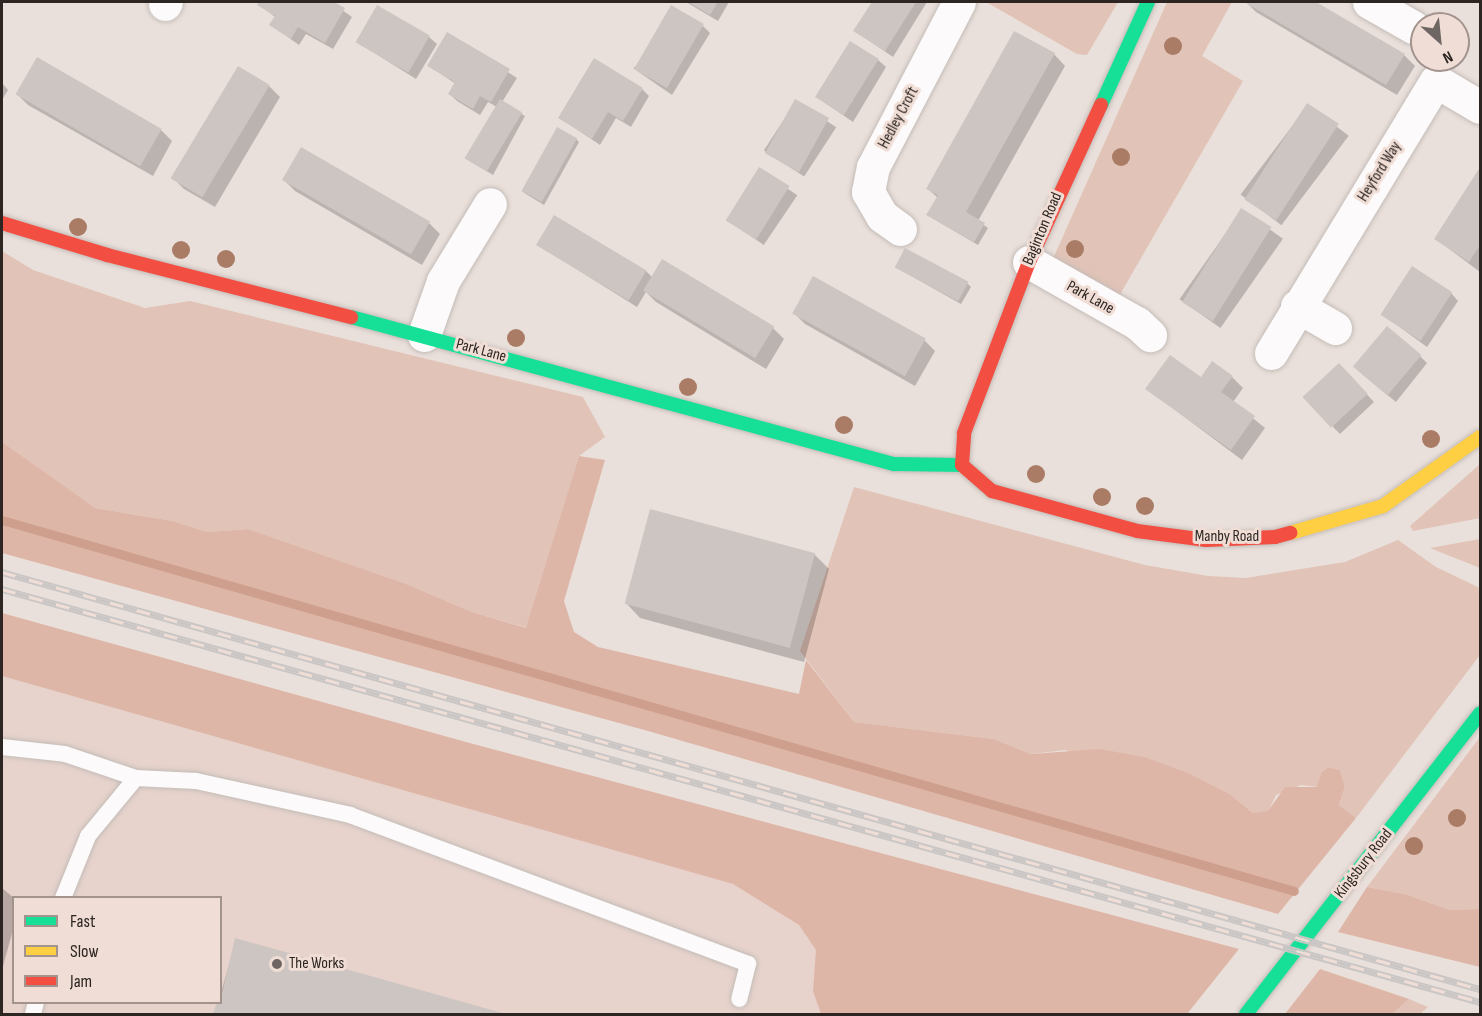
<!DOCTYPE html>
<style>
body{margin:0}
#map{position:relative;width:1482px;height:1016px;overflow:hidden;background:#eae0db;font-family:"Sofia Sans Condensed",sans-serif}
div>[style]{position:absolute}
.built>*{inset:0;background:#e7d3cc}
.green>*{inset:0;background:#e1c3b7}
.forest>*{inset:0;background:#deb6a7}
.shadow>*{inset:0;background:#0003;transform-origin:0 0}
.stream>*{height:9px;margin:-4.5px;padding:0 4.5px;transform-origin:4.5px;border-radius:4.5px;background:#ce9f8d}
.building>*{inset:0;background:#cdc5c1;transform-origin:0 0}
.roads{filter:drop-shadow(0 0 2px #c4bcb8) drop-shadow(0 0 2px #c4bcb8)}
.lane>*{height:16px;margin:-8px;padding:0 8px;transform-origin:8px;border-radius:8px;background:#fcfafa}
.street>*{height:33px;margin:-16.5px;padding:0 16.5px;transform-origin:16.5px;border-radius:16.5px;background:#fcfafa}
.fast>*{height:14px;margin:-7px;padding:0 7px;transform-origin:7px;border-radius:7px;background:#16e098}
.slow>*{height:14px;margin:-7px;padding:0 7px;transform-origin:7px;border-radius:7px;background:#ffcf43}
.jam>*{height:14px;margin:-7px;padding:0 7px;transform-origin:7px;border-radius:7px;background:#f24e42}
.rail>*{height:7px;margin-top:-3.5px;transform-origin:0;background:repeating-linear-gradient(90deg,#f0ddd5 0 14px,#c9c6c5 0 28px);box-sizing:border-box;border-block:2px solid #c9c6c5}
.trees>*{width:18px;height:18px;margin:-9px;border-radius:50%;background:#aa7b65}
.dots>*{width:16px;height:16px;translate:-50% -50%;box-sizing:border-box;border:3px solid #f0ddd5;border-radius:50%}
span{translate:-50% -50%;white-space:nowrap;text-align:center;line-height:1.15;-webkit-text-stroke:6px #f0ddd5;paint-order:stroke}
.street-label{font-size:16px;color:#2c2522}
.poi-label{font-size:16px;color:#2c2522}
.left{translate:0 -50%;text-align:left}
.frame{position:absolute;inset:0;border:3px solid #2c2522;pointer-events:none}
.legend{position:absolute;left:12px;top:896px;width:210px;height:108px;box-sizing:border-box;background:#f0ddd5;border:2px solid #a2938d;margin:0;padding:8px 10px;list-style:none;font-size:18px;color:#2c2522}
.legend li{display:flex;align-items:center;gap:12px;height:30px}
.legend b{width:30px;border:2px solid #a2938d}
.north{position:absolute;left:1410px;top:12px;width:60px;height:60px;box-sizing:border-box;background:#f0ddd5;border:2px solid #a2938d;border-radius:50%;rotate:153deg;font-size:16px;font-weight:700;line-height:24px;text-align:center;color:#2c2522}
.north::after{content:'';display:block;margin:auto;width:21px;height:27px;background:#6e6663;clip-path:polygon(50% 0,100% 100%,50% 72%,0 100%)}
</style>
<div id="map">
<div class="built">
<div style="clip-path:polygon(evenodd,2px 676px,819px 908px,941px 1014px,2px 1014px,2px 676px,14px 898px,220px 898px,220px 1002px,14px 1002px,14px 898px)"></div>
</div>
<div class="green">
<div style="clip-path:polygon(986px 2px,1118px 2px,1087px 55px,1077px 54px)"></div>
<div style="clip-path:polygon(1167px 2px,1232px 2px,1202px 56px,1243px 81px,1118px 298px,1052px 261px)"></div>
<div style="clip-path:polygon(2px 251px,33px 270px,145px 308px,190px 301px,583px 397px,605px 437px,579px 456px,527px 628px,472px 612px,404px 583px,248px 529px,207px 532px,173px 521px,95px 508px,76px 496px,2px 442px)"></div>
<div style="clip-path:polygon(1480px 464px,1480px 518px,1413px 531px,1410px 526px)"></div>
<div style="clip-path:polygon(854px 487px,1145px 565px,1208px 576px,1246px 578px,1345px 562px,1398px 540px,1436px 567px,1480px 588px,1480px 655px,1356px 818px,1339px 805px,1345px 787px,1340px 770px,1328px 767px,1321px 773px,1318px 787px,1301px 785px,1276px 795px,1268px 812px,1253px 813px,1231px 795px,1065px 750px,1031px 754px,994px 739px,854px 722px,800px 651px)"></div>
<div style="clip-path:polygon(1480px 539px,1480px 568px,1430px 548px)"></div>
<div style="clip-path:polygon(1480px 737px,1480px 909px,1450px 910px,1405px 894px,1367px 887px)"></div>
<div style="clip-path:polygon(1409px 999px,1428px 1007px,1420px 1014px,1392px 1014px)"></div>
</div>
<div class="forest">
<div style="clip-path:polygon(2px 442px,95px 508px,173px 521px,207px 532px,248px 529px,404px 583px,472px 612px,526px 628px,579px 456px,605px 460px,564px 601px,574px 632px,598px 647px,799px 694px,806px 660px,854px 722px,994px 739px,1031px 754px,1099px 749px,1144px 757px,1188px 773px,1231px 795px,1253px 813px,1268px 811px,1285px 787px,1317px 787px,1321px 773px,1328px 767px,1340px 770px,1345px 787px,1339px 805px,1356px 818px,1278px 914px,648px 731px,2px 553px)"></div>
<div style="clip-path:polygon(2px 613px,466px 742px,1239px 949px,1187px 1014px,821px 1014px,813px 991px,816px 950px,799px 925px,733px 884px,2px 676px)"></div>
<div style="clip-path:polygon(1367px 887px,1405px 894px,1450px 910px,1480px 909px,1480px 967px,1338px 932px)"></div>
<div style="clip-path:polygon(1320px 969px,1409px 999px,1392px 1014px,1285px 1014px)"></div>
</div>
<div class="shadow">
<div style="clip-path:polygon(260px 2px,331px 2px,352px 17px,333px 49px,306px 34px,299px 45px,271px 25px,275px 17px,259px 4px)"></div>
<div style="clip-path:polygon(686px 2px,729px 2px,718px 21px)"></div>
<div style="clip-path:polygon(873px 2px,927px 2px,893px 57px,855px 31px)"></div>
<div style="clip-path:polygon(1246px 2px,1313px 2px,1404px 55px,1415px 66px,1397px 95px,1256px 12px)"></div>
<div style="clip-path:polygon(703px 26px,710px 33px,672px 95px,633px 68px)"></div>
<div style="clip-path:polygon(448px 34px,517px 78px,502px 102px,525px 116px,493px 175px,468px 160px,497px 107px,488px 102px,480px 115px,457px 101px,450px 94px,456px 84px,429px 66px)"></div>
<div style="clip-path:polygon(429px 37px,437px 44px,416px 79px,357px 42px)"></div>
<div style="clip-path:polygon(1054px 54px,1065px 66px,978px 221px,988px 228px,978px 245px,932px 218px,938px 198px,928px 189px)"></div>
<div style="clip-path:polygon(878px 60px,886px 67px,853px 122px,818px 98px)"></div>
<div style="clip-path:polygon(2px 83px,8px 90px,2px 100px)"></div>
<div style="clip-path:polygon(269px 86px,280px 97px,215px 207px,184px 189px,173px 178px)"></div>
<div style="clip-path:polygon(642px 89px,649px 96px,631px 127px,616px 118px,600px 145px,560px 118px)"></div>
<div style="clip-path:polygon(17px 94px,161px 130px,172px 141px,153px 176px,28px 105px)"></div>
<div style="left:796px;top:101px;width:48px;height:59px;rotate:33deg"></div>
<div style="left:1308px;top:105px;width:51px;height:112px;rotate:37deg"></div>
<div style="clip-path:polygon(576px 139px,579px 142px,544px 205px,526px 194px,522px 191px)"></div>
<div style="left:760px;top:170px;width:45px;height:60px;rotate:34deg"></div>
<div style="clip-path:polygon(1480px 170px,1480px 272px,1436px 239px)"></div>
<div style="clip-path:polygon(284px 180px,429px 223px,440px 234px,422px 265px,295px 191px)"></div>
<div style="left:1242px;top:210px;width:50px;height:109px;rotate:35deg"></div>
<div style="clip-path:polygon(538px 245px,646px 271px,653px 278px,773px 328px,784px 339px,766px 369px,656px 302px,646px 292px,637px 307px)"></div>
<div style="clip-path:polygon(897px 268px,968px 284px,971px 287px,961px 304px)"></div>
<div style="clip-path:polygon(1451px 293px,1458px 301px,1427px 347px,1382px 314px)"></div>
<div style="clip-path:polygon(794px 313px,924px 340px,935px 351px,915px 386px,805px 324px)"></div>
<div style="clip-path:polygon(1420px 356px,1427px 363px,1396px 402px,1362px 374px)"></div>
<div style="clip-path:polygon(1346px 372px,1374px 402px,1340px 434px,1333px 427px)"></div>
<div style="clip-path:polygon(1232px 377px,1243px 388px,1233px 402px,1265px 428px,1242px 460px,1147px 389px)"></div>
<div style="clip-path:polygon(814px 554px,829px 569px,804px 662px,640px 618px,626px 603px)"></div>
<div style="clip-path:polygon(2px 888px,14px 898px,14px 926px,2px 970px)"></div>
<div style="clip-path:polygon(236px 940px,503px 1014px,215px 1014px)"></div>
</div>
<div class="stream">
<div style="left:2px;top:520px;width:1344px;rotate:16.02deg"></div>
</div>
<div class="building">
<div style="clip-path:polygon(259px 2px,334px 2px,345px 8px,325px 43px,298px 27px,291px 39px,269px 25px,275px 16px,257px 5px)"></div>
<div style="clip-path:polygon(688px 2px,718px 2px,710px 15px)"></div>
<div style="clip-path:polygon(872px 2px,916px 2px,885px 51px,853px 31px)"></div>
<div style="clip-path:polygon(1244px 2px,1316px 2px,1405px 54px,1386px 85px)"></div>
<div style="left:377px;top:5px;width:61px;height:43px;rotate:30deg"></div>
<div style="left:671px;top:5px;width:38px;height:74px;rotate:30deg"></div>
<div style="clip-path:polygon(1014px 31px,1055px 53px,966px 212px,985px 223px,974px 242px,926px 215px,938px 195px,926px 189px)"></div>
<div style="clip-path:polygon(447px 32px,510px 69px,491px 102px,480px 96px,473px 109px,448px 94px,455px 82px,427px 66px)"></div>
<div style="left:850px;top:41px;width:34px;height:66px;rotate:32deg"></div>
<div style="left:37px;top:57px;width:144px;height:43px;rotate:30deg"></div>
<div style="clip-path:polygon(594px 58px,643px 88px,623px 121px,608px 112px,592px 139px,558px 118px)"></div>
<div style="left:238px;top:66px;width:37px;height:131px;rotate:31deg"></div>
<div style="left:500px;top:99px;width:26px;height:69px;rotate:31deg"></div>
<div style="left:795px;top:99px;width:39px;height:62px;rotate:29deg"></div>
<div style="left:1307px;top:103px;width:38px;height:115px;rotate:33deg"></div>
<div style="left:557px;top:127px;width:23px;height:73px;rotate:29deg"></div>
<div style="left:301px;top:147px;width:149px;height:38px;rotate:30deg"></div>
<div style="left:759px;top:167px;width:36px;height:63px;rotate:32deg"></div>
<div style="clip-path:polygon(1480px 167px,1480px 245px,1469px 262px,1434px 239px)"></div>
<div style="left:1241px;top:208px;width:36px;height:111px;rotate:32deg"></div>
<div style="left:554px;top:215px;width:108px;height:35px;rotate:31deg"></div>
<div style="left:905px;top:248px;width:72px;height:22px;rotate:28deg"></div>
<div style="left:662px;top:259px;width:131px;height:37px;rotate:31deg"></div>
<div style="left:1412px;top:266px;width:48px;height:58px;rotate:33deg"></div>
<div style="left:813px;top:276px;width:129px;height:43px;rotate:29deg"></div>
<div style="left:1387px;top:326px;width:45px;height:53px;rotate:40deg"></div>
<div style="clip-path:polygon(1170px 355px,1201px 377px,1212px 361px,1233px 376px,1221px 392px,1255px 416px,1231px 450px,1145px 389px)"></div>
<div style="left:1339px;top:363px;width:42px;height:50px;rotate:47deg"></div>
<div style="left:650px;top:509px;width:171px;height:98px;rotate:15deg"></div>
<div style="clip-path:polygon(235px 938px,506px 1014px,213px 1014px,217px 1002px,220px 1002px)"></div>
</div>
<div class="roads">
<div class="lane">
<div style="left:2px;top:747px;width:63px;rotate:6.3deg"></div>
<div style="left:65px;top:754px;width:75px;rotate:18.7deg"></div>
<div style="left:136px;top:778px;width:60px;rotate:2.9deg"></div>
<div style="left:196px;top:781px;width:158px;rotate:12.4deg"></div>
<div style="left:350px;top:815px;width:425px;rotate:20.5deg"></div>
<div style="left:748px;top:964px;width:36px;rotate:104deg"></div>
<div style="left:63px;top:898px;width:67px;rotate:-68deg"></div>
<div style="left:88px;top:836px;width:75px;rotate:-50.4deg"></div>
<div style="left:33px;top:1014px;width:12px;rotate:-76deg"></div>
</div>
<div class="street">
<div style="left:1369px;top:2px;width:51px;rotate:29.6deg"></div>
<div style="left:165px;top:4px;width:2px;rotate:-63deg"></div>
<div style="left:900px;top:229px;width:22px;rotate:-144deg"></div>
<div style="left:882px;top:216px;width:28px;rotate:-120deg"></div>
<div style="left:868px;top:192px;width:25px;rotate:-79deg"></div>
<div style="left:873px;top:167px;width:186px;rotate:-62.5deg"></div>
<div style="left:1029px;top:262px;width:124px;rotate:29.5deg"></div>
<div style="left:1137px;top:323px;width:18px;rotate:43deg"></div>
<div style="left:1297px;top:306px;width:44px;rotate:30.1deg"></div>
<div style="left:424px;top:335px;width:57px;rotate:-70.6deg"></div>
<div style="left:443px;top:281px;width:90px;rotate:-58.6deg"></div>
<div style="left:1271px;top:353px;width:318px;rotate:-58.8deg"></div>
<div style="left:1436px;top:81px;width:51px;rotate:30.6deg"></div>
</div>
<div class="fast">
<div style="left:1101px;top:105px;width:113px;rotate:-65.5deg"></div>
<div style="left:351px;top:317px;width:563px;rotate:15.15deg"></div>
<div style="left:894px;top:464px;width:68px;rotate:0.8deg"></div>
<div style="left:1246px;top:1014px;width:381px;rotate:-52.1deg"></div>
</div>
<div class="slow">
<div style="left:1290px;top:533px;width:97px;rotate:-16.2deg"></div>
<div style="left:1383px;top:506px;width:119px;rotate:-35.4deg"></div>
</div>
<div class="jam">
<div style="left:2px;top:223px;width:110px;rotate:16.9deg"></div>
<div style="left:107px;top:255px;width:252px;rotate:14.3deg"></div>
<div style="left:962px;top:465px;width:40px;rotate:41deg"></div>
<div style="left:992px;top:491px;width:150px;rotate:15.4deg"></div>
<div style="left:1137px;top:531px;width:70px;rotate:7.4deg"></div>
<div style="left:1206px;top:540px;width:69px;rotate:-2.5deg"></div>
<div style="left:1275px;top:537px;width:16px;rotate:-15deg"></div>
<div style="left:962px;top:465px;width:32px;rotate:-86deg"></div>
<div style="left:964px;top:433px;width:183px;rotate:-69.2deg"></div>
<div style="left:1029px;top:262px;width:173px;rotate:-65.4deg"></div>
</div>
</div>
<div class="rail">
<div style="left:2px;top:572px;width:1536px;rotate:15.76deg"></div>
<div style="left:2px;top:589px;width:1535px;rotate:15.61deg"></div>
</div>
<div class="trees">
<div style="left:1173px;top:46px"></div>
<div style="left:1121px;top:157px"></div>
<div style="left:78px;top:227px"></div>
<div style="left:1075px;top:249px"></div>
<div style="left:181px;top:250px"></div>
<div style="left:226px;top:259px"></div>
<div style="left:516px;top:338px"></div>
<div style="left:688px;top:387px"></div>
<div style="left:844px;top:425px"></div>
<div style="left:1431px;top:439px"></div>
<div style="left:1036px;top:474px"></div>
<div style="left:1102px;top:497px"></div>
<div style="left:1145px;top:506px"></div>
<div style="left:1457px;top:818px"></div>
<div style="left:1414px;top:846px"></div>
</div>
<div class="dots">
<div style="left:277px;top:964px;background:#6e6663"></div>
</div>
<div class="street-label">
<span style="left:899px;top:118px;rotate:-62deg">Hedley Croft</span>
<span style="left:1380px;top:172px;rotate:-58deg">Heyford Way</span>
<span style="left:1043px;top:229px;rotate:-67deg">Baginton Road</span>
<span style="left:1090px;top:298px;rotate:29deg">Park Lane</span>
<span style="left:481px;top:351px;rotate:15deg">Park Lane</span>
<span style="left:1227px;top:537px">Manby Road</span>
<span style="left:1364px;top:864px;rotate:-52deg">Kingsbury Road</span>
</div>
<div class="poi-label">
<span class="left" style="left:289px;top:964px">The Works</span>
</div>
<div class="frame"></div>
<ul class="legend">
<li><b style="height:8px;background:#16e098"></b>Fast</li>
<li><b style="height:8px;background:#ffcf43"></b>Slow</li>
<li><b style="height:8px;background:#f24e42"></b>Jam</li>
</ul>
<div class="north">N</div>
</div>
